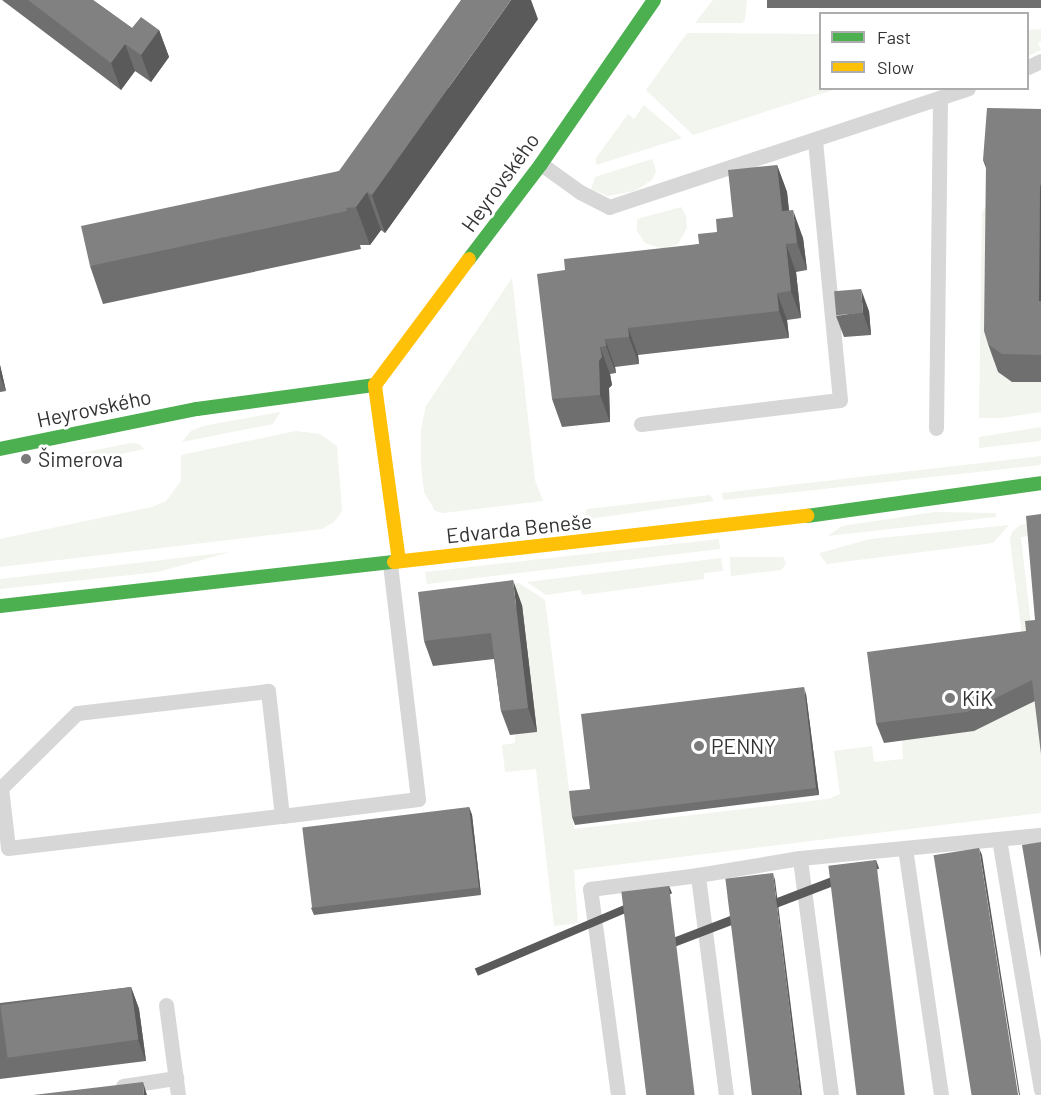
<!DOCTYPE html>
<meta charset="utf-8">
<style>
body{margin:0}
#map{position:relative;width:1041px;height:1095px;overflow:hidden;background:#fff;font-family:Barlow,sans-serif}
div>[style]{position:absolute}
.green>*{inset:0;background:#f1f5ed}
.lane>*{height:15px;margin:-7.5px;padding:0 7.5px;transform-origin:7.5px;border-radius:7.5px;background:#d7d7d7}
.fast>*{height:14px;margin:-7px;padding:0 7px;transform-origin:7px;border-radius:7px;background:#4caf50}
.slow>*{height:14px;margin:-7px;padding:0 7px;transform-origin:7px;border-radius:7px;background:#ffc107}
.wall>*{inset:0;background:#6f6f6f;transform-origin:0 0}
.shaded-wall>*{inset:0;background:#5a5a5a;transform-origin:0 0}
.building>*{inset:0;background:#818181;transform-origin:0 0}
.dots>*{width:16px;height:16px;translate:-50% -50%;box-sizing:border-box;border:3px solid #fff;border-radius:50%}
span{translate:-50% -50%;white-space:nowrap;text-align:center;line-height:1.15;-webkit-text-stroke:6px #fff;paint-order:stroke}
.street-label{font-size:21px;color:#333}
.poi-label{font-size:21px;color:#333}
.left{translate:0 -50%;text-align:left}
.legend{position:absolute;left:819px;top:12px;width:210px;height:78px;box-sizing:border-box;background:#fff;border:2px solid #adadad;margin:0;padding:8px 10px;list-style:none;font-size:18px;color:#333}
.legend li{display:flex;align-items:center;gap:12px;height:30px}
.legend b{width:30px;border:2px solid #adadad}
</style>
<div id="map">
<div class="green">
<div style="clip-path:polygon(713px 0,747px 0,745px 20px,742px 23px,695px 23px)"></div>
<div style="clip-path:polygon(1028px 30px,1041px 29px,1041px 41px,1038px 43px,1041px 50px,1028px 56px)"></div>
<div style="clip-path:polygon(687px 33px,820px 34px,820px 88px,833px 90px,693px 135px,646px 90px)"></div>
<div style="clip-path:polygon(644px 105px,682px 138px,596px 165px,596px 158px,628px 114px,634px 119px)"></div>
<div style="clip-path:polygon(652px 159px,656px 171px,652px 180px,635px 191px,607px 196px,591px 189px,595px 177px)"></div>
<div style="clip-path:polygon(681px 207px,686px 216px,687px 228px,678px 244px,663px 249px,645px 243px,637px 231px,637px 219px)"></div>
<div style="clip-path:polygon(996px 207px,994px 363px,998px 372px,1008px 380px,1041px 382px,1041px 412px,1002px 418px,979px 418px,982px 213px,985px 208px)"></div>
<div style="clip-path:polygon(512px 278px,535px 480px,543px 501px,444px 513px,435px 511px,424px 492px,421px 465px,421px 429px,426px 406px)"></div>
<div style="clip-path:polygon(280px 412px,273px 424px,182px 442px,191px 431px,203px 426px)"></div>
<div style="clip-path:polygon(1041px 427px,1041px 441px,979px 448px,979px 437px)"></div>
<div style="clip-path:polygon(296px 431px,320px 434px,337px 446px,342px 511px,334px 522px,322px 529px,0 567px,0 539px,152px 507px,166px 501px,181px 481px,181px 455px)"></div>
<div style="clip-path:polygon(131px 443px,139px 444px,144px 449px,62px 467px,77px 454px)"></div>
<div style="clip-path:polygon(1041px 456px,1041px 465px,723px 500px,722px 493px)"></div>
<div style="clip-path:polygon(710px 495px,714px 501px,582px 520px,587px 509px)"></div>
<div style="clip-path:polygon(935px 512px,996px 513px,996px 517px,828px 536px,842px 526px)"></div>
<div style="clip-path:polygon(1041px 522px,1041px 534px,1021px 537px,1041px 716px,1041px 813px,574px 870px,578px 923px,554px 926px,536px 769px,505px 772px,502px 745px,515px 743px,515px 735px,537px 732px,522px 605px,431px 594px,519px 583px,545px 600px,574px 829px,828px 799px,840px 794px,834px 751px,872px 746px,874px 762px,903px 759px,902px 740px,974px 731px,1024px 651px,1010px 540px,1012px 532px,1020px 525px)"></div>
<div style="clip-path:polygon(1009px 525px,993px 543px,827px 564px,820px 555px,820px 553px,870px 539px)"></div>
<div style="clip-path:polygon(719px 539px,720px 549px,427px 584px,425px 572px)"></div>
<div style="clip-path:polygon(230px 552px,158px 572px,0 589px,0 579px)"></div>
<div style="clip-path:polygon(730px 557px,783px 557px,786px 564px,781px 570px,731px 576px)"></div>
<div style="clip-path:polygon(721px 558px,723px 571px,704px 573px,704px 579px,582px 595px,581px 590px,546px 595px,527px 582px)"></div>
</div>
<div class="lane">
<div style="left:1028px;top:67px;width:14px;rotate:-25deg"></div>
<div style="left:541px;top:164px;width:48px;rotate:35.7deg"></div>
<div style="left:580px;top:192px;width:33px;rotate:27deg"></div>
<div style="left:609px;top:207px;width:378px;rotate:-18.3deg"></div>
<div style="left:641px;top:424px;width:200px;rotate:-6.9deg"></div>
<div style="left:840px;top:400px;width:261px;rotate:-95.5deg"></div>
<div style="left:936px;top:428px;width:330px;rotate:-89.3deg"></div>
<div style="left:282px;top:816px;width:126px;rotate:-96.4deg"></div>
<div style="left:268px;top:691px;width:192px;rotate:173.4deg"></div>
<div style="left:77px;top:713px;width:107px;rotate:135.4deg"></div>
<div style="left:1px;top:788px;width:60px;rotate:83.3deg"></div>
<div style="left:8px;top:848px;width:276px;rotate:-6.7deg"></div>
<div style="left:282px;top:816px;width:137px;rotate:-7.1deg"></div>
<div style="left:418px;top:799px;width:238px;rotate:-96.8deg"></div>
<div style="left:999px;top:839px;width:254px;rotate:80.5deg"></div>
<div style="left:905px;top:848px;width:250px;rotate:81.7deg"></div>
<div style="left:166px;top:1005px;width:91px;rotate:82.4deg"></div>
<div style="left:123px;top:1086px;width:54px;rotate:-8.6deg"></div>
<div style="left:618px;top:1095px;width:208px;rotate:-97.7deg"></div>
<div style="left:590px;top:889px;width:109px;rotate:-7.4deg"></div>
<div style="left:726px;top:1095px;width:222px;rotate:-97.3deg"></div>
<div style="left:698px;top:875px;width:103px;rotate:-9.5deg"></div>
<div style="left:831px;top:1095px;width:239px;rotate:-97.5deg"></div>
<div style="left:800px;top:858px;width:242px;rotate:-5.5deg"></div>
</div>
<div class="fast">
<div style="left:469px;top:259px;width:119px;rotate:-52.8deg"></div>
<div style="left:541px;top:164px;width:199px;rotate:-55.4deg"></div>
<div style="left:0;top:449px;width:201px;rotate:-11.5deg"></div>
<div style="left:197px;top:409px;width:180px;rotate:-7.7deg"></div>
<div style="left:807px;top:516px;width:236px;rotate:-8deg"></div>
<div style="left:0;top:606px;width:396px;rotate:-6.4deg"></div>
</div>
<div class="slow">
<div style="left:399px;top:561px;width:178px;rotate:-97.8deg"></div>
<div style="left:375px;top:385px;width:157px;rotate:-53.3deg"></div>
<div style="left:394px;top:562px;width:416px;rotate:-6.4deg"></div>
</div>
<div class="wall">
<div style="clip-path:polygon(2px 0,93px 0,132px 28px,159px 30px,169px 57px,151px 82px,135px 71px,121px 90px)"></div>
<div style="left:767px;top:0;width:274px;height:8px"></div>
<div style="clip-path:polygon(538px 19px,385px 233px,381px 230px,370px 245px,360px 245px,361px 249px,103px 304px,90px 266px,339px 171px)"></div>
<div style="clip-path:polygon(1041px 109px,1041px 382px,1012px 382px,998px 372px,988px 344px,986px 168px,983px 160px)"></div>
<div style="clip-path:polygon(777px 165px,787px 192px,789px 211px,803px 238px,807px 270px,796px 272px,801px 318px,787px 320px,789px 338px,638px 355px,639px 364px,615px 367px,616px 373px,610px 374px,612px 385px,609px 388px,610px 422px,562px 427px,552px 399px,565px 270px,699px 244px,717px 232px,733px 217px)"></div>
<div style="clip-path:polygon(869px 311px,871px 335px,844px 337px,836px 316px)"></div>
<div style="clip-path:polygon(0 365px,6px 391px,0 392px)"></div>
<div style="clip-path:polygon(522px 605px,537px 732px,510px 735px,501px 711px,494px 659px,433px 666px,424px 641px)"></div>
<div style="clip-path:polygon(1035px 620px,1035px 701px,974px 731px,884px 743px,876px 723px,1026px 631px)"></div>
<div style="clip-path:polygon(806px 694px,819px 795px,575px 825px,572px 817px,590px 789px)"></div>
<div style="clip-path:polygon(469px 807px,472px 815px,481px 895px,314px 915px,311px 908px)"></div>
<div style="clip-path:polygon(131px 987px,139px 1009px,146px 1061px,0 1079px,0 1003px)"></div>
</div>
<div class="shaded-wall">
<div style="clip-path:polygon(511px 0,531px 0,538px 19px,385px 233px,372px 195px)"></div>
<div style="clip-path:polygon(159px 30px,169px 57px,151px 82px,141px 55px)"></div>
<div style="clip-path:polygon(125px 44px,135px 71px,121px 90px,111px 63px)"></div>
<div style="clip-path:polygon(777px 165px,787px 192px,792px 239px,782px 211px)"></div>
<div style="clip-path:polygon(1040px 185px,1041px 188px,1041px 307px,1039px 301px)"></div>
<div style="clip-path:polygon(367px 192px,381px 230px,370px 245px,356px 207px)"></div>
<div style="clip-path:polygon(793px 210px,803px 238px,807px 270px,797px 243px)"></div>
<div style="clip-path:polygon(786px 244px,796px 272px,801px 318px,791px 291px)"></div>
<div style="clip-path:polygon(861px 289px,869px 311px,871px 335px,863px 313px)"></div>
<div style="clip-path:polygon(777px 293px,787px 320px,789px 338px,779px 311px)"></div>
<div style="clip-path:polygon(628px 328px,638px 355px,639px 364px,629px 337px)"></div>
<div style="clip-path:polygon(605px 339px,615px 367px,616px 373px,606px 346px)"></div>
<div style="clip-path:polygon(600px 347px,610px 374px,612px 385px,609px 388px,610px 422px,600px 395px,599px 361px)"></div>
<div style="clip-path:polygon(0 365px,6px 391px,0 376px)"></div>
<div style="clip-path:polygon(513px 580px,522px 605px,537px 732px,528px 708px)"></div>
<div style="clip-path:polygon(804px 687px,806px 694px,819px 795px,816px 788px)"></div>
<div style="clip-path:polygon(469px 807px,472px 815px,481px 895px,479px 887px)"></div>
<div style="clip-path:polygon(979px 848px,982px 855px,1020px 1095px,1019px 1095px)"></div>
<div style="left:876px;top:860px;width:9px;height:237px;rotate:69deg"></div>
<div style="clip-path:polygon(773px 873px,775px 880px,802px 1095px,800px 1095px)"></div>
<div style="left:669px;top:886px;width:8px;height:211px;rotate:67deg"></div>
<div style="clip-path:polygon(131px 987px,139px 1009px,146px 1061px,138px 1040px)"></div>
<div style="clip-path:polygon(143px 1082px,147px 1095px,144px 1095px)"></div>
</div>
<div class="building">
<div style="clip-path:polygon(28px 0,93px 0,132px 28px,141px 17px,159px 30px,141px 55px,125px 44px,111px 63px)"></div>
<div style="clip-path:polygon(461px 0,511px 0,372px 195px,367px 192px,356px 207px,346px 208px,347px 211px,90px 266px,81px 226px,339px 171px)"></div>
<div style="clip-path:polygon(987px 108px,1041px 109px,1041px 185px,1040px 185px,1039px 301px,1041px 301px,1041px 355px,1002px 354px,988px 344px,984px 331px,986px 164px,983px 160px)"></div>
<div style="clip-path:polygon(777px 165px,782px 211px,793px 210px,797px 243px,786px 244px,791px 291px,777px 293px,779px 311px,628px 328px,629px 337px,605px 339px,606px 346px,600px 347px,602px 357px,599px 361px,600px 395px,552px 399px,537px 274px,565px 270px,564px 259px,699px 244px,698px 234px,717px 232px,716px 219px,733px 217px,728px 170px)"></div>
<div style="left:861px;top:289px;width:24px;height:27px;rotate:85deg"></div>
<div style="clip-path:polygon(1041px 514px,1041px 754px,1032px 680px,967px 712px,876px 723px,867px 652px,1026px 631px,1025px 621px,1035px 620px,1026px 516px)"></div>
<div style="clip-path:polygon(513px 580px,528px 708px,501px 711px,491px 633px,424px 641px,418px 592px)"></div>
<div style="clip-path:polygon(804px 687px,816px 788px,572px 817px,569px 791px,590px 789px,581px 714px)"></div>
<div style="left:469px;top:807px;width:81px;height:168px;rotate:83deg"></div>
<div style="clip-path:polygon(1041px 842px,1041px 958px,1022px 845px)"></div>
<div style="left:979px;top:848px;width:250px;height:46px;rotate:81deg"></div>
<div style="left:876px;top:860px;width:237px;height:48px;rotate:83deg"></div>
<div style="left:773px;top:873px;width:224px;height:48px;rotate:83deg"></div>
<div style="left:669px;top:886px;width:211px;height:48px;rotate:83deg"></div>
<div style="left:131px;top:987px;width:53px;height:132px;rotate:82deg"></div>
<div style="clip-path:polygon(143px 1082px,144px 1095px,33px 1095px)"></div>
</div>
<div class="dots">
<div style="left:26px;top:459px;background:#7a7a7a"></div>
<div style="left:950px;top:698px;background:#7a7a7a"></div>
<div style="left:699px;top:746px;background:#7a7a7a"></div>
</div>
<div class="street-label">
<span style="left:500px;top:182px;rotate:-54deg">Heyrovského</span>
<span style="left:94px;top:408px;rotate:-12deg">Heyrovského</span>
<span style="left:519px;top:528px;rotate:-6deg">Edvarda Beneše</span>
</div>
<div class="poi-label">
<span class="left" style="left:38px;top:459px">Šimerova</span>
<span class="left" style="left:962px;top:698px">KiK</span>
<span class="left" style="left:711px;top:746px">PENNY</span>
</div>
<ul class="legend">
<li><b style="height:8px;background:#4caf50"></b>Fast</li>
<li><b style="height:8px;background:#ffc107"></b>Slow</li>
</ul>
</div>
